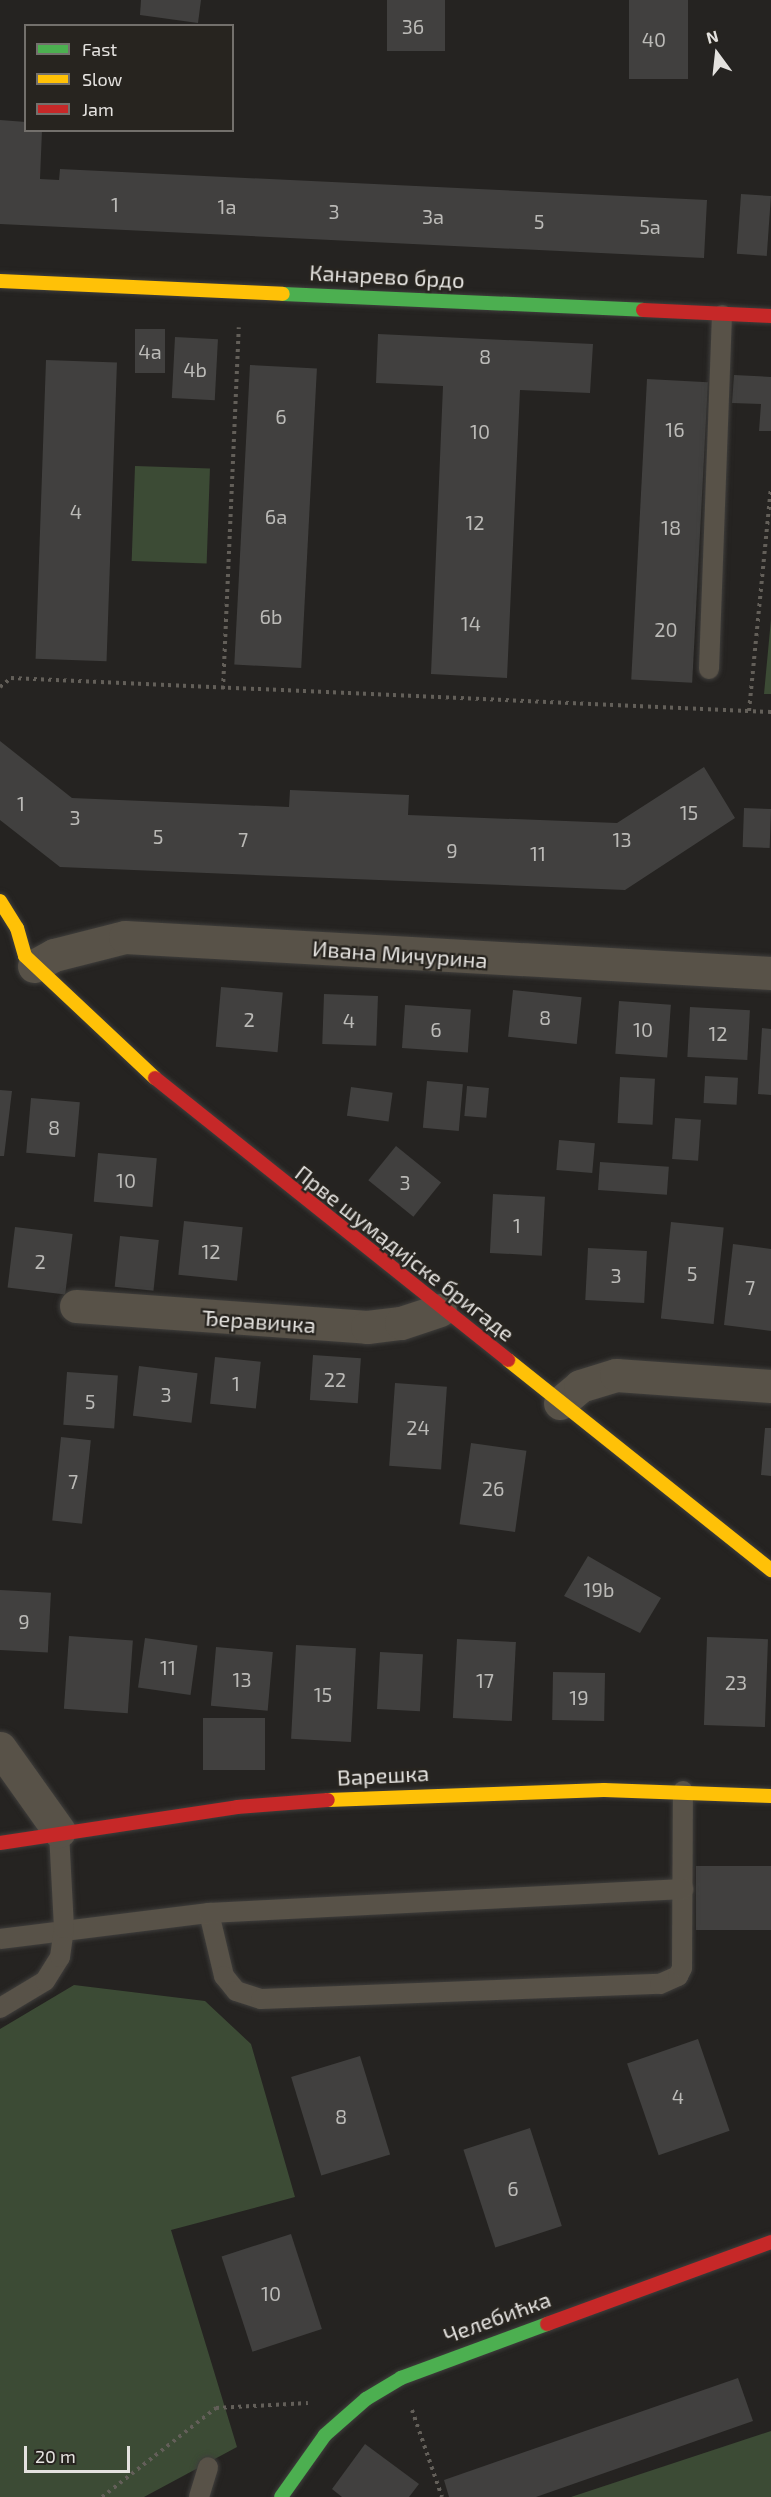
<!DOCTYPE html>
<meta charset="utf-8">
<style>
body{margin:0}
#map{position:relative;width:771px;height:2497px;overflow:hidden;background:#252321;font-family:"Exo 2",sans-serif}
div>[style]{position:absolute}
.green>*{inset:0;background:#3c4b35;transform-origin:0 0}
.building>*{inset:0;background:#41403f;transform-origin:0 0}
.path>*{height:4px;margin-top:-2px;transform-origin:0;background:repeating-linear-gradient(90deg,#635f59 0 3px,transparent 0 7.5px)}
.roads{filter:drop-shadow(0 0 2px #3f3e3c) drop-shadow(0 0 2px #3f3e3c)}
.lane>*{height:20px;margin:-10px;padding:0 10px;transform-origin:10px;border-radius:10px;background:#585248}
.street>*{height:33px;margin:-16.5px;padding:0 16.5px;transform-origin:16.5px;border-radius:16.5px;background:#585248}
.fast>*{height:14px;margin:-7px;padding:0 7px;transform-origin:7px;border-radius:7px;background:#4caf50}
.slow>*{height:14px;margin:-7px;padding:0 7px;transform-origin:7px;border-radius:7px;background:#ffc107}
.jam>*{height:14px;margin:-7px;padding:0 7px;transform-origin:7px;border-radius:7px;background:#c62828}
span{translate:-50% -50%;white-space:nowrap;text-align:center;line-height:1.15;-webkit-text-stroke:4.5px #27241f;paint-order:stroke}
.number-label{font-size:20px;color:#bbbab7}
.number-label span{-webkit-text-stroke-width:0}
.street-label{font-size:22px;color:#e4e2df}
.legend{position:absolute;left:24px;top:24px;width:210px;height:108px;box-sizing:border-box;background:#27241f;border:2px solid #73706c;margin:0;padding:8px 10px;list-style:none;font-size:18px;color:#e4e2df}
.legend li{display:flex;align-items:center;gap:12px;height:30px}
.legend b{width:30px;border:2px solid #73706c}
.north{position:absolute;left:687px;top:24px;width:60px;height:60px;-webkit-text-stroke:4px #27241f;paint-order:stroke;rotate:345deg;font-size:16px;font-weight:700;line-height:24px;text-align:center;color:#e4e2df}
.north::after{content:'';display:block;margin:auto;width:21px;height:27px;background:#e4e2df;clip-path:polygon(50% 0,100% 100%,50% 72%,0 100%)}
.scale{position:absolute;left:24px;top:2446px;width:106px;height:27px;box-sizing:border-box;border:3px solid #e4e2df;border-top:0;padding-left:8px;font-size:18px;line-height:21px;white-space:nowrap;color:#e4e2df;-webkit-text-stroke:4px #27241f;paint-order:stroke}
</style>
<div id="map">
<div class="green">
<div style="left:135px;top:466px;width:75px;height:95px;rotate:2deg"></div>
<div style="clip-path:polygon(771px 619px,771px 694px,764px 694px)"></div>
<div style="clip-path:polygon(74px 1985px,205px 2001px,251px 2044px,295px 2197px,171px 2230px,237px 2447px,144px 2497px,0 2497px,0 2029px)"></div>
<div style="clip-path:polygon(771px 2431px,771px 2497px,571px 2497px)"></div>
</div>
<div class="building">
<div style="clip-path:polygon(141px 0,201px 0,198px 23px,140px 15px)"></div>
<div style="left:387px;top:0;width:58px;height:51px"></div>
<div style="left:629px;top:0;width:59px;height:79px"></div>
<div style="clip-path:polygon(0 120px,26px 122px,26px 130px,42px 130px,40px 179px,59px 180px,60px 169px,707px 200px,704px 258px,0 224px)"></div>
<div style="left:741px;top:194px;width:30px;height:60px;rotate:4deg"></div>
<div style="left:135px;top:329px;width:30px;height:44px"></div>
<div style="clip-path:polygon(378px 334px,593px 344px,590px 393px,520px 390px,507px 678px,431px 674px,443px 386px,376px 383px)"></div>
<div style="left:175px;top:337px;width:43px;height:61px;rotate:3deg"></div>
<div style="left:46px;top:360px;width:71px;height:299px;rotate:2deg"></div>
<div style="left:250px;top:365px;width:67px;height:300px;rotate:3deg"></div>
<div style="clip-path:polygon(734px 375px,771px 377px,771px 431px,759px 431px,761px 404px,732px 403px)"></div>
<div style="left:647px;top:379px;width:61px;height:301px;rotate:3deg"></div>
<div style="clip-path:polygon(0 741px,72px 798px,289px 807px,290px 790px,409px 795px,408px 815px,617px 823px,704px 767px,735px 818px,625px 890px,60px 867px,0 820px)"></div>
<div style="left:744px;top:808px;width:27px;height:39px;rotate:2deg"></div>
<div style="left:221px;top:987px;width:62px;height:60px;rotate:5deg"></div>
<div style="left:513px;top:990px;width:69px;height:47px;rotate:6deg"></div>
<div style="left:324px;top:994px;width:54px;height:50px;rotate:2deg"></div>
<div style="left:619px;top:1001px;width:52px;height:53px;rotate:4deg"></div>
<div style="left:405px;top:1005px;width:66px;height:43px;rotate:4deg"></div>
<div style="left:690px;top:1007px;width:60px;height:50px;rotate:3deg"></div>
<div style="clip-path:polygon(762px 1028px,771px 1029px,771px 1095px,758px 1094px)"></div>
<div style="left:705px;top:1076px;width:33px;height:27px;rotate:3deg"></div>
<div style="left:620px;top:1077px;width:35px;height:46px;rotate:3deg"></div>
<div style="left:427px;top:1081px;width:36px;height:47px;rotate:5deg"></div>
<div style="left:467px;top:1086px;width:22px;height:30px;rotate:5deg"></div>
<div style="left:351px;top:1087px;width:42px;height:29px;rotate:8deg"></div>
<div style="clip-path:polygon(0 1090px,12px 1091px,4px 1156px,0 1156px)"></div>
<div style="left:31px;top:1098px;width:49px;height:55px;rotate:5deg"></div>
<div style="left:675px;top:1118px;width:26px;height:41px;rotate:4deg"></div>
<div style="left:559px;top:1140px;width:36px;height:30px;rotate:5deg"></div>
<div style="left:396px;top:1146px;width:58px;height:44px;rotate:39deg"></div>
<div style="left:98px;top:1153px;width:59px;height:49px;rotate:5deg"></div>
<div style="left:600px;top:1162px;width:69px;height:28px;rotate:4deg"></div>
<div style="left:493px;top:1194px;width:52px;height:59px;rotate:3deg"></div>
<div style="left:184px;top:1221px;width:59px;height:54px;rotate:6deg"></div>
<div style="left:671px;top:1222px;width:53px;height:97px;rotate:6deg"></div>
<div style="left:15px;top:1227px;width:58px;height:61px;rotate:7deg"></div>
<div style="left:120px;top:1236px;width:39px;height:51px;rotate:6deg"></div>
<div style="clip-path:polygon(733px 1244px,771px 1249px,771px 1331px,724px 1325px)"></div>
<div style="left:588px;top:1248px;width:59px;height:52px;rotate:3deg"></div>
<div style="left:313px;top:1355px;width:48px;height:45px;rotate:4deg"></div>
<div style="left:215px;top:1357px;width:46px;height:47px;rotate:6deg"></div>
<div style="left:139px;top:1366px;width:59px;height:50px;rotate:7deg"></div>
<div style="left:67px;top:1372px;width:51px;height:53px;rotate:4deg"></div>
<div style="left:395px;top:1383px;width:52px;height:83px;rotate:4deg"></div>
<div style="clip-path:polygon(765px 1428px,771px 1428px,771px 1476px,761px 1475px)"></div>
<div style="left:61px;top:1437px;width:30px;height:84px;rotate:6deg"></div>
<div style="left:471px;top:1443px;width:56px;height:82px;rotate:8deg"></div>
<div style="clip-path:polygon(588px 1556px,661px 1598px,640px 1633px,564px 1596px)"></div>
<div style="left:0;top:1590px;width:51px;height:60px;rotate:3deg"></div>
<div style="left:69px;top:1636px;width:64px;height:73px;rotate:4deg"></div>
<div style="left:707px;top:1637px;width:61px;height:88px;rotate:2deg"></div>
<div style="left:145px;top:1638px;width:53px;height:50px;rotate:8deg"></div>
<div style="left:457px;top:1639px;width:59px;height:79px;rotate:3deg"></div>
<div style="left:296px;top:1645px;width:60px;height:94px;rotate:3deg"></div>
<div style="left:216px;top:1647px;width:57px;height:59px;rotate:5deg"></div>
<div style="left:380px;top:1652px;width:43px;height:57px;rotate:3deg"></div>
<div style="left:553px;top:1672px;width:52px;height:48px;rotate:1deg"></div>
<div style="left:203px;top:1718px;width:62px;height:52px"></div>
<div style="left:771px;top:1866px;width:64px;height:75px;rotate:90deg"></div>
<div style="left:698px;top:2039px;width:97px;height:75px;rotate:71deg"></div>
<div style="left:360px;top:2056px;width:103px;height:72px;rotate:73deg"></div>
<div style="left:530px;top:2128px;width:103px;height:70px;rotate:72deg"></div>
<div style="left:291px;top:2234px;width:100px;height:73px;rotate:72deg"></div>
<div style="clip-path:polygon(738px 2378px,753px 2421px,536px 2497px,449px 2497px,444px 2480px)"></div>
<div style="clip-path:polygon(365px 2444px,419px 2484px,409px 2497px,342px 2497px,332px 2489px)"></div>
</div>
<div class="path">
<div style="left:0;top:687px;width:14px;rotate:-39deg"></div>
<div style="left:11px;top:678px;width:761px;rotate:2.56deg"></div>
<div style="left:223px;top:689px;width:362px;rotate:-87.5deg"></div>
<div style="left:749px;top:711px;width:225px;rotate:-84.4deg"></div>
<div style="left:412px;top:2410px;width:92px;rotate:71deg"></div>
<div style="left:102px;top:2497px;width:145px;rotate:-38deg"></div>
<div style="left:216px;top:2408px;width:92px;rotate:-3.1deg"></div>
</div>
<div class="roads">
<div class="lane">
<div style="left:709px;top:669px;width:354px;rotate:-87.9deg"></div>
<div style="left:209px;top:1913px;width:65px;rotate:76.6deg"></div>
<div style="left:224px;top:1976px;width:19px;rotate:51deg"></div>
<div style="left:236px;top:1991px;width:26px;rotate:18deg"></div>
<div style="left:261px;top:1999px;width:399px;rotate:-2.2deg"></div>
<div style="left:660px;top:1984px;width:20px;rotate:-24deg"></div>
<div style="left:678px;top:1976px;width:9px;rotate:-63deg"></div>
<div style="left:682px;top:1968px;width:177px;rotate:-89.7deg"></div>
<div style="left:0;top:1939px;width:211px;rotate:-7.1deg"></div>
<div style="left:209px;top:1913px;width:475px;rotate:-2.9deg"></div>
<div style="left:0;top:2008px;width:52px;rotate:-31deg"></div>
<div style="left:45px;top:1981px;width:28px;rotate:-58deg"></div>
<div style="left:60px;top:1957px;width:29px;rotate:-82deg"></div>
<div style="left:64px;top:1928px;width:97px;rotate:-93deg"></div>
<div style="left:199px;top:2497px;width:31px;rotate:-73deg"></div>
</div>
<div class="street">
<div style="left:34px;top:966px;width:23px;rotate:-29deg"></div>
<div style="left:54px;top:955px;width:73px;rotate:-14.2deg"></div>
<div style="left:125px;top:937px;width:647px;rotate:3.19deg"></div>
<div style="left:76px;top:1306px;width:292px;rotate:4.1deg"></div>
<div style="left:367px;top:1327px;width:34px;rotate:-7deg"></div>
<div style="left:401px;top:1323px;width:41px;rotate:-18.4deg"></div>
<div style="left:560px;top:1403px;width:26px;rotate:-40deg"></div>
<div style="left:580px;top:1386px;width:38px;rotate:-17deg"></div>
<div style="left:616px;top:1375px;width:155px;rotate:4.1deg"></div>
<div style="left:0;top:1748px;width:102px;rotate:54.6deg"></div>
</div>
<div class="fast">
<div style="left:283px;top:294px;width:360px;rotate:2.5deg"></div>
<div style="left:281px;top:2497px;width:76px;rotate:-54.6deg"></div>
<div style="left:325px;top:2435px;width:55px;rotate:-41.3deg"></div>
<div style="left:366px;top:2399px;width:41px;rotate:-31deg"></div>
<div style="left:401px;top:2378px;width:156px;rotate:-20.3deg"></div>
</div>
<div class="slow">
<div style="left:0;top:281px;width:283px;rotate:2.6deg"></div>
<div style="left:0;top:901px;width:32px;rotate:58deg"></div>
<div style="left:17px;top:928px;width:29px;rotate:74deg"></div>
<div style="left:25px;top:956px;width:178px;rotate:43.2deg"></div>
<div style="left:508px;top:1360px;width:337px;rotate:38.6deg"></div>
<div style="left:328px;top:1800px;width:276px;rotate:-2.1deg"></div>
<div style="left:604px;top:1790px;width:167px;rotate:2.1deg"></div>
</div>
<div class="jam">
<div style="left:643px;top:310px;width:128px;rotate:2.7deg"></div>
<div style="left:155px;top:1078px;width:452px;rotate:38.6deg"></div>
<div style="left:0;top:1843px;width:240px;rotate:-8.6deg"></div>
<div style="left:237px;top:1807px;width:91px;rotate:-4.4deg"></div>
<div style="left:547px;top:2324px;width:239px;rotate:-20.1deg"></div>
</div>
</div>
<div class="number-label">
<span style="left:413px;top:26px">36</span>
<span style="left:654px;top:39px">40</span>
<span style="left:115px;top:204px">1</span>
<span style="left:227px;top:206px">1a</span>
<span style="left:334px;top:211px">3</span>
<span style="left:433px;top:216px">3a</span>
<span style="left:539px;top:221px">5</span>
<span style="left:650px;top:226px">5a</span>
<span style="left:150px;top:351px">4a</span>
<span style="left:485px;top:356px">8</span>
<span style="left:195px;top:369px">4b</span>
<span style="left:281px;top:416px">6</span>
<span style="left:675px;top:429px">16</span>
<span style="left:480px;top:431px">10</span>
<span style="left:76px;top:511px">4</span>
<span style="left:276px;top:516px">6a</span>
<span style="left:475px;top:522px">12</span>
<span style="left:671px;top:527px">18</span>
<span style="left:271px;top:616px">6b</span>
<span style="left:471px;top:623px">14</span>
<span style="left:666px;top:629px">20</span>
<span style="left:21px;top:803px">1</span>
<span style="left:689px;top:812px">15</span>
<span style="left:75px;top:817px">3</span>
<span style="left:158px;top:836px">5</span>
<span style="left:243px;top:839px">7</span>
<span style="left:622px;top:839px">13</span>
<span style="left:452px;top:850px">9</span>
<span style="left:538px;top:853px">11</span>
<span style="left:545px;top:1017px">8</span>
<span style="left:249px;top:1019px">2</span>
<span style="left:349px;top:1020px">4</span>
<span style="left:436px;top:1029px">6</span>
<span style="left:643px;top:1029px">10</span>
<span style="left:718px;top:1033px">12</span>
<span style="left:54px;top:1127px">8</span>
<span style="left:126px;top:1180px">10</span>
<span style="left:405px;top:1182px">3</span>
<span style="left:517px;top:1225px">1</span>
<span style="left:211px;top:1251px">12</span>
<span style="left:40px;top:1261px">2</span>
<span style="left:692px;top:1273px">5</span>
<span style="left:616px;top:1275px">3</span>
<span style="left:750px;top:1287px">7</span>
<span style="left:335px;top:1379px">22</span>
<span style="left:236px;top:1383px">1</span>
<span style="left:166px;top:1394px">3</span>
<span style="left:90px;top:1401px">5</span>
<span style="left:418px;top:1427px">24</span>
<span style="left:73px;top:1481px">7</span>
<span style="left:493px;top:1488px">26</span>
<span style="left:599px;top:1589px">19b</span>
<span style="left:24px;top:1621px">9</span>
<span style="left:168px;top:1667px">11</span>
<span style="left:242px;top:1679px">13</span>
<span style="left:485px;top:1680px">17</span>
<span style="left:736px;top:1682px">23</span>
<span style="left:323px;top:1694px">15</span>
<span style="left:579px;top:1697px">19</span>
<span style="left:678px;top:2096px">4</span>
<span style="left:341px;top:2116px">8</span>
<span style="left:513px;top:2188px">6</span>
<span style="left:271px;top:2293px">10</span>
</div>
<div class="street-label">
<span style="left:387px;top:276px;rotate:3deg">Канарево брдо</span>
<span style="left:400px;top:954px;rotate:4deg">Ивана Мичурина</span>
<span style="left:405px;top:1253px;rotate:38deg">Прве шумадијске бригаде</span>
<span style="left:259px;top:1321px;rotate:4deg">Ђеравичка</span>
<span style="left:383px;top:1775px;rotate:-3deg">Варешка</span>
<span style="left:497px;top:2317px;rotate:-20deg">Челебићка</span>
</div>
<ul class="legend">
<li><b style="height:8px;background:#4caf50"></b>Fast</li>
<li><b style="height:8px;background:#ffc107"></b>Slow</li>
<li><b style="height:8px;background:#c62828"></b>Jam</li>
</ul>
<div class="north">N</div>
<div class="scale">20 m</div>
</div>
